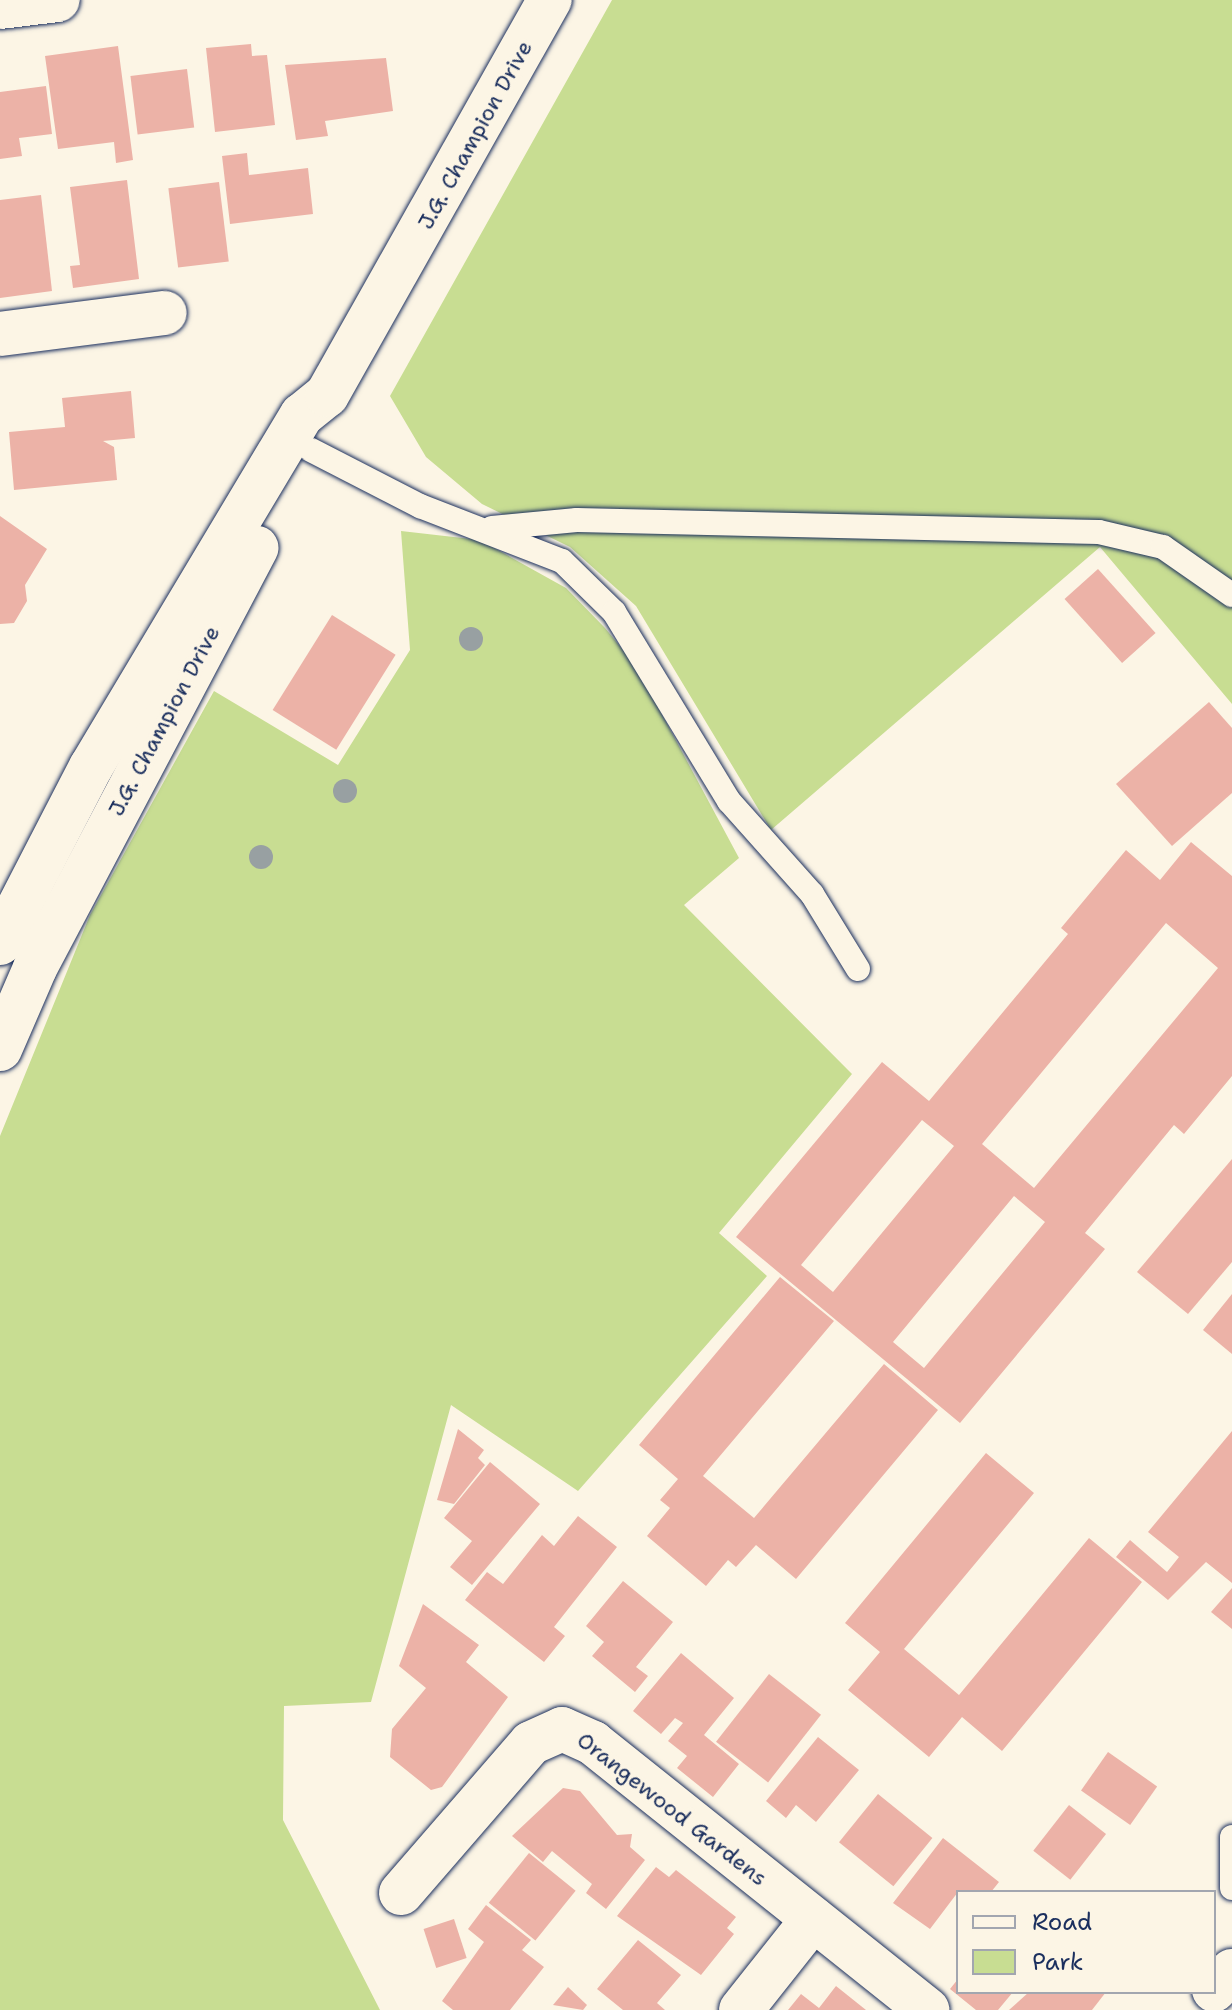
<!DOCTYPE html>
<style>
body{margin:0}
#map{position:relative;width:1232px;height:2010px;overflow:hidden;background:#fcf5e5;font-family:"Shantell Sans",sans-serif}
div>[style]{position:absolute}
.green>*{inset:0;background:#c8dd92}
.building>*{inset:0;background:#ecb2a7;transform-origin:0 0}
.roads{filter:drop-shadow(0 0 2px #1b2f5e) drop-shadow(0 0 2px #1b2f5e)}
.lane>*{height:24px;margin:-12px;padding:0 12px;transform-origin:12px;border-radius:12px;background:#fcf5e5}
.street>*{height:44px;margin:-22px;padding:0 22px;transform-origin:22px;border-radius:22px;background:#fcf5e5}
.secondary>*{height:44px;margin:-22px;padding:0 22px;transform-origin:22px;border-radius:22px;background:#fcf5e5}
.trees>*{width:24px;height:24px;margin:-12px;border-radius:50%;background:#98a0a2}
span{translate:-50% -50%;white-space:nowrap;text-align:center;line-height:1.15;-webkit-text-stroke:8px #fcf5e5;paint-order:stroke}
.street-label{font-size:22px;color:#1b2f5e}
.legend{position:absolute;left:956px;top:1890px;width:260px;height:104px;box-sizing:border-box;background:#fcf5e5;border:2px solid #a2a6af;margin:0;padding:10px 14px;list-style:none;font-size:24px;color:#1b2f5e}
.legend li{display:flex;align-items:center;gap:16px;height:40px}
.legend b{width:40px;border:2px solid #a2a6af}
</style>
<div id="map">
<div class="green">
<div style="clip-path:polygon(612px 0,1232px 0,1232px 704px,1100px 547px,771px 830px,636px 606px,570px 547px,482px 504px,426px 457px,390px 396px)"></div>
<div style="clip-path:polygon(401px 531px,480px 540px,566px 588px,605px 628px,636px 666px,739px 858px,684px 905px,852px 1074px,719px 1233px,767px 1276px,578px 1491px,451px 1405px,371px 1702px,284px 1706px,283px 1820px,380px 2010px,0 2010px,0 1136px,90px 915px,214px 691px,338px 765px,410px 650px)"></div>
</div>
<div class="building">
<div style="clip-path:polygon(251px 44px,252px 56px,267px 55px,275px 125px,215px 132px,206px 48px)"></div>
<div style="clip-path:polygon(118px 46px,133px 160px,116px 163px,114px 142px,58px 149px,45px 56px)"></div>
<div style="clip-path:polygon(386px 58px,393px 111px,325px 121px,328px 136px,296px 140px,285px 65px)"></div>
<div style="left:187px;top:69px;width:59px;height:57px;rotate:83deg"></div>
<div style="clip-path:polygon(46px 86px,52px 134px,19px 138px,22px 156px,0 159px,0 92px)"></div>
<div style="clip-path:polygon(247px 153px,249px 175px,308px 168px,313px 214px,230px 224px,222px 156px)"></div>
<div style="clip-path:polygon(127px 180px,139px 279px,73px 288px,70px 266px,80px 265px,70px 187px)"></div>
<div style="left:219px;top:182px;width:80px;height:51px;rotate:83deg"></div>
<div style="clip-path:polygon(41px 195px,52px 291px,0 298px,0 200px)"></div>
<div style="clip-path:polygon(131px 391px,135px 438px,103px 441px,114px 447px,117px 480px,14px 490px,9px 432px,65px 427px,62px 398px)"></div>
<div style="clip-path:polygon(0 516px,47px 549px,25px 585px,27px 601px,14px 623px,0 624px)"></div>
<div style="left:1098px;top:569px;width:86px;height:45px;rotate:48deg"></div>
<div style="left:332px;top:615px;width:75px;height:112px;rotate:32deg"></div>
<div style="clip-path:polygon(1209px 702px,1232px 728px,1232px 793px,1172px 846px,1116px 784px)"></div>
<div style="clip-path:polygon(evenodd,1191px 842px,1232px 876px,1232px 1076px,1184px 1134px,1174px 1125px,1085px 1233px,1105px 1249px,960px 1423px,736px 1237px,882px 1062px,929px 1101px,1068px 934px,1061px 928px,1126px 850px,1160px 880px,1191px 842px,1166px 923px,1218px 968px,1034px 1188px,982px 1144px,1166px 923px,1191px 842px,922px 1120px,954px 1146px,833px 1292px,801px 1265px,922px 1120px,1191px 842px,1014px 1196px,1045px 1222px,924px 1368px,893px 1342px,1014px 1196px)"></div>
<div style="clip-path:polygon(1232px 1159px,1232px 1262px,1188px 1314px,1137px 1272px)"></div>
<div style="clip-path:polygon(780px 1277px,834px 1321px,703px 1476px,754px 1518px,884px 1364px,938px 1410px,796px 1579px,756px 1545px,736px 1567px,728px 1560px,706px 1586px,647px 1536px,670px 1508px,660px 1500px,678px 1479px,639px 1445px)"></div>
<div style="clip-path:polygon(1232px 1294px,1232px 1354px,1203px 1330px)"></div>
<div style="clip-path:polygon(458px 1429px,484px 1450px,478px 1458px,485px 1465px,454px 1504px,437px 1500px)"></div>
<div style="clip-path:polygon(1232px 1431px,1232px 1583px,1206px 1562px,1168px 1600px,1116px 1557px,1130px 1540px,1167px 1572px,1179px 1557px,1148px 1532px)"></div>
<div style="clip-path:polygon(986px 1453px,1034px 1493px,904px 1649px,959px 1695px,1089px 1538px,1142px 1582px,1002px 1751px,962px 1717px,929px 1757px,848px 1690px,880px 1652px,845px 1623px)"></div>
<div style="clip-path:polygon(490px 1462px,540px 1504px,472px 1585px,450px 1567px,472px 1541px,444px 1518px)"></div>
<div style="clip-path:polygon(578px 1516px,617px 1547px,554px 1627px,565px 1636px,544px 1662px,465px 1600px,487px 1572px,503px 1584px,542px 1535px,554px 1546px)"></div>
<div style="clip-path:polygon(623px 1581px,673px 1622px,636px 1667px,648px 1676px,635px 1692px,592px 1656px,604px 1642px,586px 1626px)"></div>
<div style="clip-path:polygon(1232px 1588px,1232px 1629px,1211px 1612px)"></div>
<div style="clip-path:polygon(423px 1604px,479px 1645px,466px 1662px,508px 1697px,442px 1787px,431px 1790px,390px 1757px,392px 1729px,426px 1688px,399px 1666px)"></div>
<div style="clip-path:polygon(681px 1653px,734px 1698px,704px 1735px,739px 1764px,713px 1797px,677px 1768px,687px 1756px,668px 1741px,683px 1723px,675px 1718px,661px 1734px,633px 1711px)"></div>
<div style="left:769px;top:1674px;width:66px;height:86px;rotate:38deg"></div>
<div style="clip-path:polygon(818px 1737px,859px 1770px,816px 1822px,796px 1805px,786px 1818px,766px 1801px)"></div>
<div style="left:1108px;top:1752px;width:60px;height:47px;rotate:35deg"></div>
<div style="clip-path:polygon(563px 1788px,580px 1791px,617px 1835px,632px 1834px,630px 1847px,645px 1860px,606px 1909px,586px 1893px,592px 1884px,552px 1851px,543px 1862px,512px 1836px)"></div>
<div style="left:878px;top:1794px;width:70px;height:62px;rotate:39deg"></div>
<div style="left:1069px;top:1805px;width:47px;height:58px;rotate:38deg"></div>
<div style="clip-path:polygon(943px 1838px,999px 1882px,991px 1892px,958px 1892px,930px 1929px,893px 1903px)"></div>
<div style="left:529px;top:1853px;width:60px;height:64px;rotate:39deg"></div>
<div style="clip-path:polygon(656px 1867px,669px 1877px,676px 1870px,736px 1917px,727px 1928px,734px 1934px,701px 1975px,617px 1916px)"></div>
<div style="clip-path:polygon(486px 1905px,531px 1940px,522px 1950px,544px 1967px,510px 2010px,453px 2010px,442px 2001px,484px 1942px,468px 1929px)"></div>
<div style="left:454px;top:1919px;width:41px;height:32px;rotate:72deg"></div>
<div style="clip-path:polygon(638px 1940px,681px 1975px,657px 2003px,665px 2010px,623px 2010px,597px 1989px)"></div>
<div style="clip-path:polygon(958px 1979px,958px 1992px,1013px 1992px,998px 2010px,976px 2010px,950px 1989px)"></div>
<div style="clip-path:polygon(836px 1986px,866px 2010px,788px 2010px,801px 1994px,819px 2008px)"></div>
<div style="clip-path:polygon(568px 1987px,587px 2005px,583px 2010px,553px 2005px)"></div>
<div style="clip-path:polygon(1029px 1992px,1106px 1992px,1092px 2010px,1009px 2010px)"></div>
</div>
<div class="roads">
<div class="lane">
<div style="left:311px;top:450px;width:123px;rotate:27.2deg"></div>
<div style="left:420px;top:506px;width:152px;rotate:21.2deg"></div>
<div style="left:562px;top:561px;width:73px;rotate:44.4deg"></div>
<div style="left:614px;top:612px;width:221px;rotate:58.7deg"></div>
<div style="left:729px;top:801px;width:125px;rotate:48.3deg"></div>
<div style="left:812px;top:894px;width:88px;rotate:58.5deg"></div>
<div style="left:492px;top:528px;width:85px;rotate:-5.4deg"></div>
<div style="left:577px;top:520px;width:522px;rotate:1.32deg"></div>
<div style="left:1099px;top:532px;width:66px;rotate:13.2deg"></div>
<div style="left:1163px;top:547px;width:84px;rotate:34.8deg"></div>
<div style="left:1232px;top:1837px;width:51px;rotate:90deg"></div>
</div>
<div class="street">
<div style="left:0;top:7px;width:58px;rotate:-6.9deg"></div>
<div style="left:0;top:334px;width:166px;rotate:-7.3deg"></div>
<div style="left:401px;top:1893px;width:198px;rotate:-49.1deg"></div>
<div style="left:531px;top:1743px;width:34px;rotate:-24deg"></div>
<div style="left:562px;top:1729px;width:34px;rotate:24deg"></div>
<div style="left:593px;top:1743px;width:428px;rotate:38.6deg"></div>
<div style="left:741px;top:2010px;width:116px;rotate:-51.6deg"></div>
</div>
<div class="secondary">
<div style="left:0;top:943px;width:198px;rotate:-62.7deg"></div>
<div style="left:91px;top:767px;width:410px;rotate:-59.1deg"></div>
<div style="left:302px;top:415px;width:32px;rotate:-39deg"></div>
<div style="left:327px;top:395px;width:454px;rotate:-60.6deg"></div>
<div style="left:0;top:1049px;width:88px;rotate:-66.6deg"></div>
<div style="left:35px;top:968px;width:475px;rotate:-62.2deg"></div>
<div style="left:1214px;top:1990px;width:26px;rotate:-47deg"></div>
</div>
</div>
<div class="trees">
<div style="left:471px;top:639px"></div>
<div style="left:345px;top:791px"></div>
<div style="left:261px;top:857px"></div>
</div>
<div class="street-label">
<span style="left:475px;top:135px;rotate:-61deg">J.G. Champion Drive</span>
<span style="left:164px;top:721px;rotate:-62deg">J.G. Champion Drive</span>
<span style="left:672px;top:1809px;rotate:38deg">Orangewood Gardens</span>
</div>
<ul class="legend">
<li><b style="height:10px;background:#fcf5e5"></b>Road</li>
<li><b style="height:22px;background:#c8dd92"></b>Park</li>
</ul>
</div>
